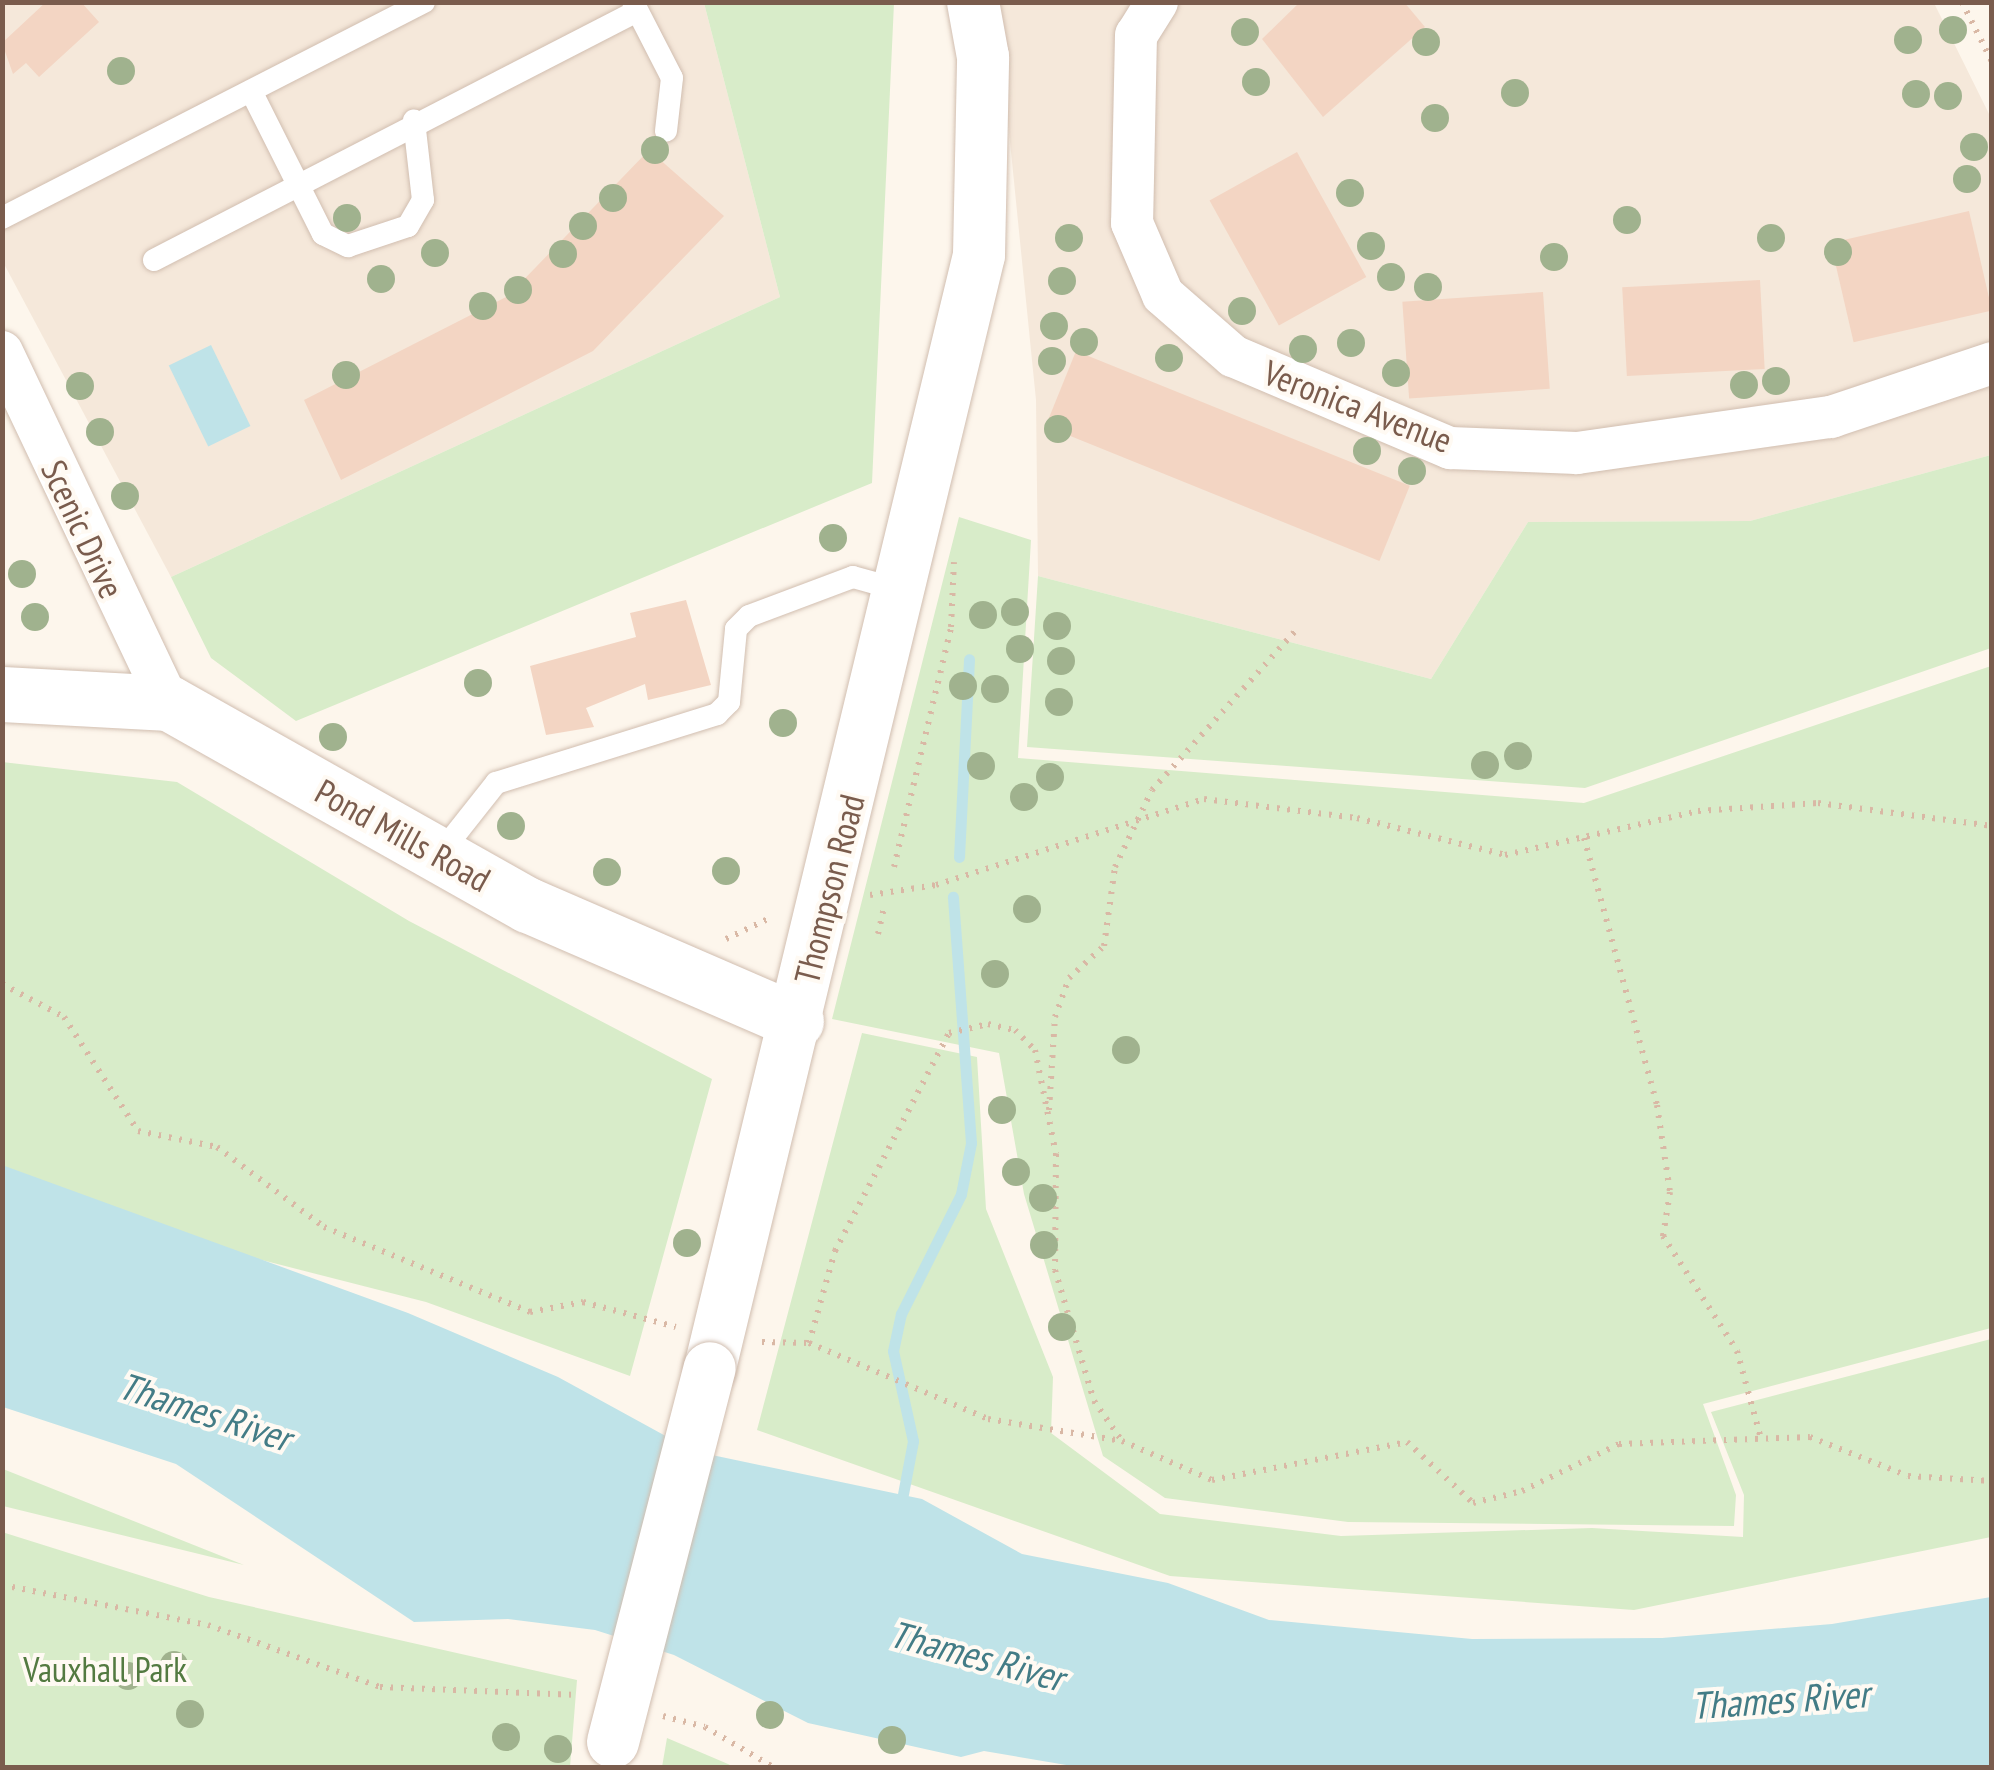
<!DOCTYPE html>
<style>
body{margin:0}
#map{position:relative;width:1994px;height:1770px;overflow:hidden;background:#fdf6ec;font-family:"PT Sans Narrow",sans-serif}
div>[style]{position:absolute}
.residential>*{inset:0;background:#f5e8da}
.green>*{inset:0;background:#d8ecc9}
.water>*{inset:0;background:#bfe3e8;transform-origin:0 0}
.stream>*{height:11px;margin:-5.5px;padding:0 5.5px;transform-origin:5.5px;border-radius:5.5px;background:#bfe3e8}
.building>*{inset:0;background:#f3d5c3;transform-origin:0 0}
.path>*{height:6px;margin-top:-3px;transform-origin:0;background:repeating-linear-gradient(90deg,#d9b8a5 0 2.5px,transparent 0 10.5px)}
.roads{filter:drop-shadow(0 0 2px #d1beb0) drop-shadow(0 0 2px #d1beb0)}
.service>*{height:22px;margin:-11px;padding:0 11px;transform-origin:11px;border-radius:11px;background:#fff}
.minor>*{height:42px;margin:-21px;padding:0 21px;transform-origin:21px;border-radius:21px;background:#fff}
.tertiary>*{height:52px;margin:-26px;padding:0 26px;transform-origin:26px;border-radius:26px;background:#fff}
.secondary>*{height:55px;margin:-27.5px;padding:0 27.5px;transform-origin:27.5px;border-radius:27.5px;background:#fff}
.bridges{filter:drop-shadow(0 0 2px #d1beb0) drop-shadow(0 0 2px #d1beb0)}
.tertiary-bridge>*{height:52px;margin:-26px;padding:0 26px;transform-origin:26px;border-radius:26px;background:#fff}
.trees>*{width:28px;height:28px;margin:-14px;border-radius:50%;background:#a0b28e}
span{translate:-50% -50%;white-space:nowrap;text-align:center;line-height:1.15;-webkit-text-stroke:8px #fffaf3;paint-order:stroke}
.street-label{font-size:35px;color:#7a5c4d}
.park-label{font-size:35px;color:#537a41}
.water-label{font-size:38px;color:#437c86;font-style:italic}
.frame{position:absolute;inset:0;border:5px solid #7a5c4d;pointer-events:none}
</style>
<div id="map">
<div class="residential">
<div style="clip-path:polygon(2px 3px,704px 3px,780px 297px,171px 577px,3px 262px)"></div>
<div style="clip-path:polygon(996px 3px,1934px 3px,1991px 118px,1991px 455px,1750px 521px,1528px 522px,1431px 679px,1038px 576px,1036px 400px)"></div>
</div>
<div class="green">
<div style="clip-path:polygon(704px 3px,894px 3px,872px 483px,296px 721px,211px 658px,171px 577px,780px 297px)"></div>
<div style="clip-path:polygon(1991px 455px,1991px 648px,1585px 788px,1027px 747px,1038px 576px,1431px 679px,1528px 522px,1750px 521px)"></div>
<div style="clip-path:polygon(959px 517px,1031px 540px,1018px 758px,1584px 803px,1991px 666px,1991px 1328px,1703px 1404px,1736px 1495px,1734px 1526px,1348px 1522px,1165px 1498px,1103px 1456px,1024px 1194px,999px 1053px,832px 1019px)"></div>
<div style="clip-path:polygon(2px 762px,177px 782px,409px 921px,712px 1079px,630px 1376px,426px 1302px,3px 1194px)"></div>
<div style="clip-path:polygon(862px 1033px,977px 1057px,986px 1209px,1053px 1377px,1051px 1433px,1160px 1514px,1341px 1536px,1592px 1528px,1743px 1537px,1744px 1495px,1711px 1412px,1991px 1339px,1991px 1537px,1634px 1610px,1170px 1576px,757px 1430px)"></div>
<div style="clip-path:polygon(3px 1469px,244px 1565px,3px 1506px)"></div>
<div style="clip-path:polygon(2px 1532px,209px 1597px,577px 1680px,570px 1767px,3px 1767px)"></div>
<div style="clip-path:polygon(667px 1738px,728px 1764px,734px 1767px,662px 1767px)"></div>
</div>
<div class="water">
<div style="left:211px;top:345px;width:90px;height:47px;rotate:64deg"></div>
<div style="clip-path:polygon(2px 1165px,408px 1313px,558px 1377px,693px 1451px,922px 1499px,1022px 1554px,1168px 1583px,1269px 1620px,1472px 1639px,1662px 1638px,1832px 1624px,1991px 1597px,1991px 1767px,1084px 1768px,984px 1751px,961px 1757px,808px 1723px,674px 1655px,595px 1630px,508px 1619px,414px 1622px,176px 1464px,3px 1407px)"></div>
</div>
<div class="stream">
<div style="left:959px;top:857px;width:198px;rotate:-87.1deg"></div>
<div style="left:903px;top:1494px;width:54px;rotate:-79.3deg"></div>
<div style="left:913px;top:1441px;width:92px;rotate:-102.5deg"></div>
<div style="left:893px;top:1351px;width:38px;rotate:-78deg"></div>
<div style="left:901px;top:1314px;width:134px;rotate:-63.4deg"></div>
<div style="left:961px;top:1194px;width:52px;rotate:-78.9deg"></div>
<div style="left:971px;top:1143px;width:247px;rotate:-94.2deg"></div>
</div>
<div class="building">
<div style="clip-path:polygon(46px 2px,81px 2px,99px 22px,39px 77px,26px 63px,13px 74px,2px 43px)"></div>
<div style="clip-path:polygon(1300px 2px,1404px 2px,1425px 27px,1323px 117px,1262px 39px)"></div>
<div style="clip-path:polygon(649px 150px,724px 216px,593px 351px,341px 480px,304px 400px,508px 296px)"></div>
<div style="left:1297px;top:152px;width:143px;height:100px;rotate:61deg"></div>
<div style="left:1969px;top:211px;width:102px;height:142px;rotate:77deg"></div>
<div style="left:1760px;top:280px;width:89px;height:138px;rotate:87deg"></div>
<div style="left:1543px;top:292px;width:97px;height:141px;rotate:86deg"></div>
<div style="left:1076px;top:351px;width:360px;height:81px;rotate:22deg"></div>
<div style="clip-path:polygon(686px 600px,711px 685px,648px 700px,645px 684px,586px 708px,594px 727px,546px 735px,530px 666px,636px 637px,630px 613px)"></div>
</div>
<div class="path">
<div style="left:1962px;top:2px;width:67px;rotate:63.4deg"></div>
<div style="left:1584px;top:838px;width:277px;rotate:74.7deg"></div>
<div style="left:1657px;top:1105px;width:88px;rotate:81.5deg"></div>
<div style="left:1670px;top:1192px;width:45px;rotate:99deg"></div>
<div style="left:1663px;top:1236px;width:137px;rotate:57.2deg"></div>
<div style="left:1737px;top:1351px;width:91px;rotate:74.7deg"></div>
<div style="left:894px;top:867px;width:247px;rotate:-76.6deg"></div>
<div style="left:951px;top:627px;width:65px;rotate:-87.4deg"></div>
<div style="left:870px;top:895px;width:67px;rotate:-8.6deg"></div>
<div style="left:936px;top:885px;width:281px;rotate:-17.8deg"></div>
<div style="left:1204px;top:799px;width:154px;rotate:7.1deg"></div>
<div style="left:1357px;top:818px;width:153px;rotate:14deg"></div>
<div style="left:1505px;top:855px;width:198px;rotate:-12.8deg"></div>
<div style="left:1698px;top:811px;width:120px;rotate:-3.8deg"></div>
<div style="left:1818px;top:803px;width:176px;rotate:7.5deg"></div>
<div style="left:878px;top:934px;width:26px;rotate:-77deg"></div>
<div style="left:726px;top:939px;width:51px;rotate:-25.6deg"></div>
<div style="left:2px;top:984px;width:70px;rotate:28deg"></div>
<div style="left:64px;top:1017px;width:136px;rotate:57deg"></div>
<div style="left:138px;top:1131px;width:81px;rotate:11.4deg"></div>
<div style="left:217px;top:1147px;width:134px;rotate:36.8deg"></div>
<div style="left:324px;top:1227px;width:223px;rotate:22.4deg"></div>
<div style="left:530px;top:1312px;width:54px;rotate:-10.7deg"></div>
<div style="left:583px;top:1302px;width:96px;rotate:15deg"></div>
<div style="left:1049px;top:1110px;width:93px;rotate:-86.3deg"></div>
<div style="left:1055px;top:1017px;width:41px;rotate:-70.3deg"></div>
<div style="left:1069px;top:978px;width:47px;rotate:-42.4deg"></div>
<div style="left:1104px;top:946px;width:80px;rotate:-82.1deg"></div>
<div style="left:1115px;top:867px;width:85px;rotate:-64.3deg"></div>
<div style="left:1152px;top:790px;width:214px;rotate:-48deg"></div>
<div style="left:762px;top:1342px;width:47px;rotate:1.2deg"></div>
<div style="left:809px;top:1343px;width:96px;rotate:-74.2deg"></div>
<div style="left:835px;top:1251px;width:246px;rotate:-62.4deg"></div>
<div style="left:949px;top:1033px;width:40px;rotate:-13deg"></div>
<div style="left:988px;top:1024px;width:28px;rotate:13deg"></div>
<div style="left:1015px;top:1030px;width:28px;rotate:45deg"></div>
<div style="left:1035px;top:1050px;width:106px;rotate:78.6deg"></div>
<div style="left:1056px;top:1154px;width:116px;rotate:90.5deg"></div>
<div style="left:1055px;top:1270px;width:137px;rotate:73.4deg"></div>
<div style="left:1094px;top:1401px;width:49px;rotate:55deg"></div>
<div style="left:809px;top:1343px;width:194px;rotate:23deg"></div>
<div style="left:988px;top:1419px;width:136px;rotate:9.3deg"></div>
<div style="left:1122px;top:1441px;width:98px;rotate:23.4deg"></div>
<div style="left:1212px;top:1480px;width:199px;rotate:-11deg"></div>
<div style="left:1407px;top:1442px;width:90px;rotate:42.7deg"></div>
<div style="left:1473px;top:1503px;width:50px;rotate:-13.8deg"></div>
<div style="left:1522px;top:1491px;width:108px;rotate:-25.9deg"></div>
<div style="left:1619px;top:1444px;width:191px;rotate:-2.1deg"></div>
<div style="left:1810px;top:1437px;width:105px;rotate:21.7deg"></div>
<div style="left:1908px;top:1476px;width:84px;rotate:3.4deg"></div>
<div style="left:2px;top:1585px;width:210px;rotate:11deg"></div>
<div style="left:208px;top:1625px;width:183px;rotate:19.8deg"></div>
<div style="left:380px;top:1687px;width:199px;rotate:2.3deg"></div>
<div style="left:663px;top:1716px;width:43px;rotate:14.7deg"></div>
<div style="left:705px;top:1727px;width:81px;rotate:30.4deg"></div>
</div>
<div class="roads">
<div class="service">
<div style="left:633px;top:2px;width:85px;rotate:62.8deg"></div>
<div style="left:672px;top:78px;width:53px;rotate:96.5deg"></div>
<div style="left:251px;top:91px;width:160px;rotate:63.3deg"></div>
<div style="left:323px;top:234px;width:28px;rotate:26deg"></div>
<div style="left:348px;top:246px;width:63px;rotate:-18.4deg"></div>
<div style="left:408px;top:226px;width:30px;rotate:-60deg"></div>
<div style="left:423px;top:200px;width:80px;rotate:-96.5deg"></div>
<div style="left:2px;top:218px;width:474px;rotate:-27.1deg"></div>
<div style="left:154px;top:260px;width:543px;rotate:-27.27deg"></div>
<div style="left:439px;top:855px;width:92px;rotate:-51.6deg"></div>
<div style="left:496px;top:783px;width:232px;rotate:-17.3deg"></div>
<div style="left:717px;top:714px;width:17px;rotate:-45deg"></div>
<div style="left:729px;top:702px;width:73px;rotate:-84.5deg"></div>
<div style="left:736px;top:629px;width:18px;rotate:-45deg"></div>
<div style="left:749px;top:616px;width:111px;rotate:-20.6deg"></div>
<div style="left:853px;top:577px;width:49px;rotate:15.5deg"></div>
</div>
<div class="minor">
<div style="left:1157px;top:2px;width:39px;rotate:122deg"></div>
<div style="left:1136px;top:35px;width:188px;rotate:91.2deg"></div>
<div style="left:1132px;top:223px;width:78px;rotate:66.7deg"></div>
<div style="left:1163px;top:295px;width:93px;rotate:41.1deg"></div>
<div style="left:1233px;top:356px;width:236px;rotate:23deg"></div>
<div style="left:1450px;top:448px;width:127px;rotate:2.3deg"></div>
<div style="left:1577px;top:453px;width:257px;rotate:-8.1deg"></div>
<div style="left:1831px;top:417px;width:170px;rotate:-18.5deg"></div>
<div style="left:2px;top:352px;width:389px;rotate:64.6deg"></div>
</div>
<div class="tertiary">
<div style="left:710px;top:1368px;width:1145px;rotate:-76.41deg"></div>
<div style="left:979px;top:255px;width:198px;rotate:-88.8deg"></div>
<div style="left:983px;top:57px;width:56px;rotate:-100.3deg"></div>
</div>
<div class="secondary">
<div style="left:2px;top:694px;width:167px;rotate:3.1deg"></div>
<div style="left:169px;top:703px;width:412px;rotate:29.4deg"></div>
<div style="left:528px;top:905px;width:292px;rotate:23.4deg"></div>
</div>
</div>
<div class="bridges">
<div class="tertiary-bridge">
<div style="left:613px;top:1742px;width:386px;rotate:-75.5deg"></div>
</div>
</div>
<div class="trees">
<div style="left:1953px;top:30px"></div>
<div style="left:1245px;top:32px"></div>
<div style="left:1908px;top:40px"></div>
<div style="left:1426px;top:42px"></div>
<div style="left:121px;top:71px"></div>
<div style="left:1256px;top:82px"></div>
<div style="left:1515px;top:93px"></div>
<div style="left:1916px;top:94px"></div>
<div style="left:1948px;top:96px"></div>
<div style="left:1435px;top:118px"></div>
<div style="left:1974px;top:147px"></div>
<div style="left:655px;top:150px"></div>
<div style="left:1967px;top:179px"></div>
<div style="left:1350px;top:193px"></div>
<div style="left:613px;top:198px"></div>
<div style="left:347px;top:218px"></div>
<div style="left:1627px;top:220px"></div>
<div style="left:583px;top:226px"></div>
<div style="left:1069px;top:238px"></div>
<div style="left:1771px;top:238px"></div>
<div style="left:1371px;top:246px"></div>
<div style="left:1838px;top:252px"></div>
<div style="left:435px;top:253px"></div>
<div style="left:563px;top:254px"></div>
<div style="left:1554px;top:257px"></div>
<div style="left:1391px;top:277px"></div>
<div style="left:381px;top:279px"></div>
<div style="left:1062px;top:281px"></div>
<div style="left:1428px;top:287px"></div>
<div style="left:518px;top:290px"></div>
<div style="left:483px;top:306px"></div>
<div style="left:1242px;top:311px"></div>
<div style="left:1054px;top:326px"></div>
<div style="left:1084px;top:342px"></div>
<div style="left:1351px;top:343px"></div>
<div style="left:1303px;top:349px"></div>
<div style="left:1169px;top:358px"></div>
<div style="left:1052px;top:361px"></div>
<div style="left:1396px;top:373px"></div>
<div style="left:346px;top:375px"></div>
<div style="left:1776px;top:381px"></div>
<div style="left:1744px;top:385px"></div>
<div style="left:80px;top:386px"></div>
<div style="left:1058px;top:429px"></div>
<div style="left:100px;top:432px"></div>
<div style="left:1367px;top:451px"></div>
<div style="left:1412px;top:471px"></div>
<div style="left:125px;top:496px"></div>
<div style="left:833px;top:538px"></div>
<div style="left:22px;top:574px"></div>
<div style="left:1015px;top:612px"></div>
<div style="left:983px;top:615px"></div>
<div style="left:35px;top:617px"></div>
<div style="left:1057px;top:626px"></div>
<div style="left:1020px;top:649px"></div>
<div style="left:1061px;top:661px"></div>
<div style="left:478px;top:683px"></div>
<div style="left:963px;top:686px"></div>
<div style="left:995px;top:689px"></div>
<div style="left:1059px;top:702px"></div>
<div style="left:783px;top:723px"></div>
<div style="left:333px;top:737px"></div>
<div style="left:1518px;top:756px"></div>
<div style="left:1485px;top:765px"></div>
<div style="left:981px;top:766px"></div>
<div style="left:1050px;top:777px"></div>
<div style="left:1024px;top:797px"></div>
<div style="left:511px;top:826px"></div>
<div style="left:726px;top:871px"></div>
<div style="left:607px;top:872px"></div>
<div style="left:1027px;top:909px"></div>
<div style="left:995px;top:974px"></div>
<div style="left:1126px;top:1050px"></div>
<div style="left:1002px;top:1110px"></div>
<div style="left:1016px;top:1172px"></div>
<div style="left:1043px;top:1198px"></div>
<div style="left:687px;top:1243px"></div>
<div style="left:1044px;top:1245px"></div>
<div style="left:1062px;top:1327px"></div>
<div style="left:174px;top:1665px"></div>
<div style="left:128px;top:1676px"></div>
<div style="left:190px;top:1714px"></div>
<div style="left:770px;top:1715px"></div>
<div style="left:506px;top:1737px"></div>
<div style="left:892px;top:1740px"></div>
<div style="left:558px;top:1749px"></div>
</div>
<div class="street-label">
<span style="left:1358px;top:406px;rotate:21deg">Veronica Avenue</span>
<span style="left:83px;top:529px;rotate:65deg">Scenic Drive</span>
<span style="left:403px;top:835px;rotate:29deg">Pond Mills Road</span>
<span style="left:829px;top:889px;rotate:-76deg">Thompson Road</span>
</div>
<div class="park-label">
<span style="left:105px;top:1669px">Vauxhall Park</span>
</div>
<div class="water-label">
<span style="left:205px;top:1411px;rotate:18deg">Thames River</span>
<span style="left:977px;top:1655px;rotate:15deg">Thames River</span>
<span style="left:1780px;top:1699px;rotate:-4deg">Thames River</span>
</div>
<div class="frame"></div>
</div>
